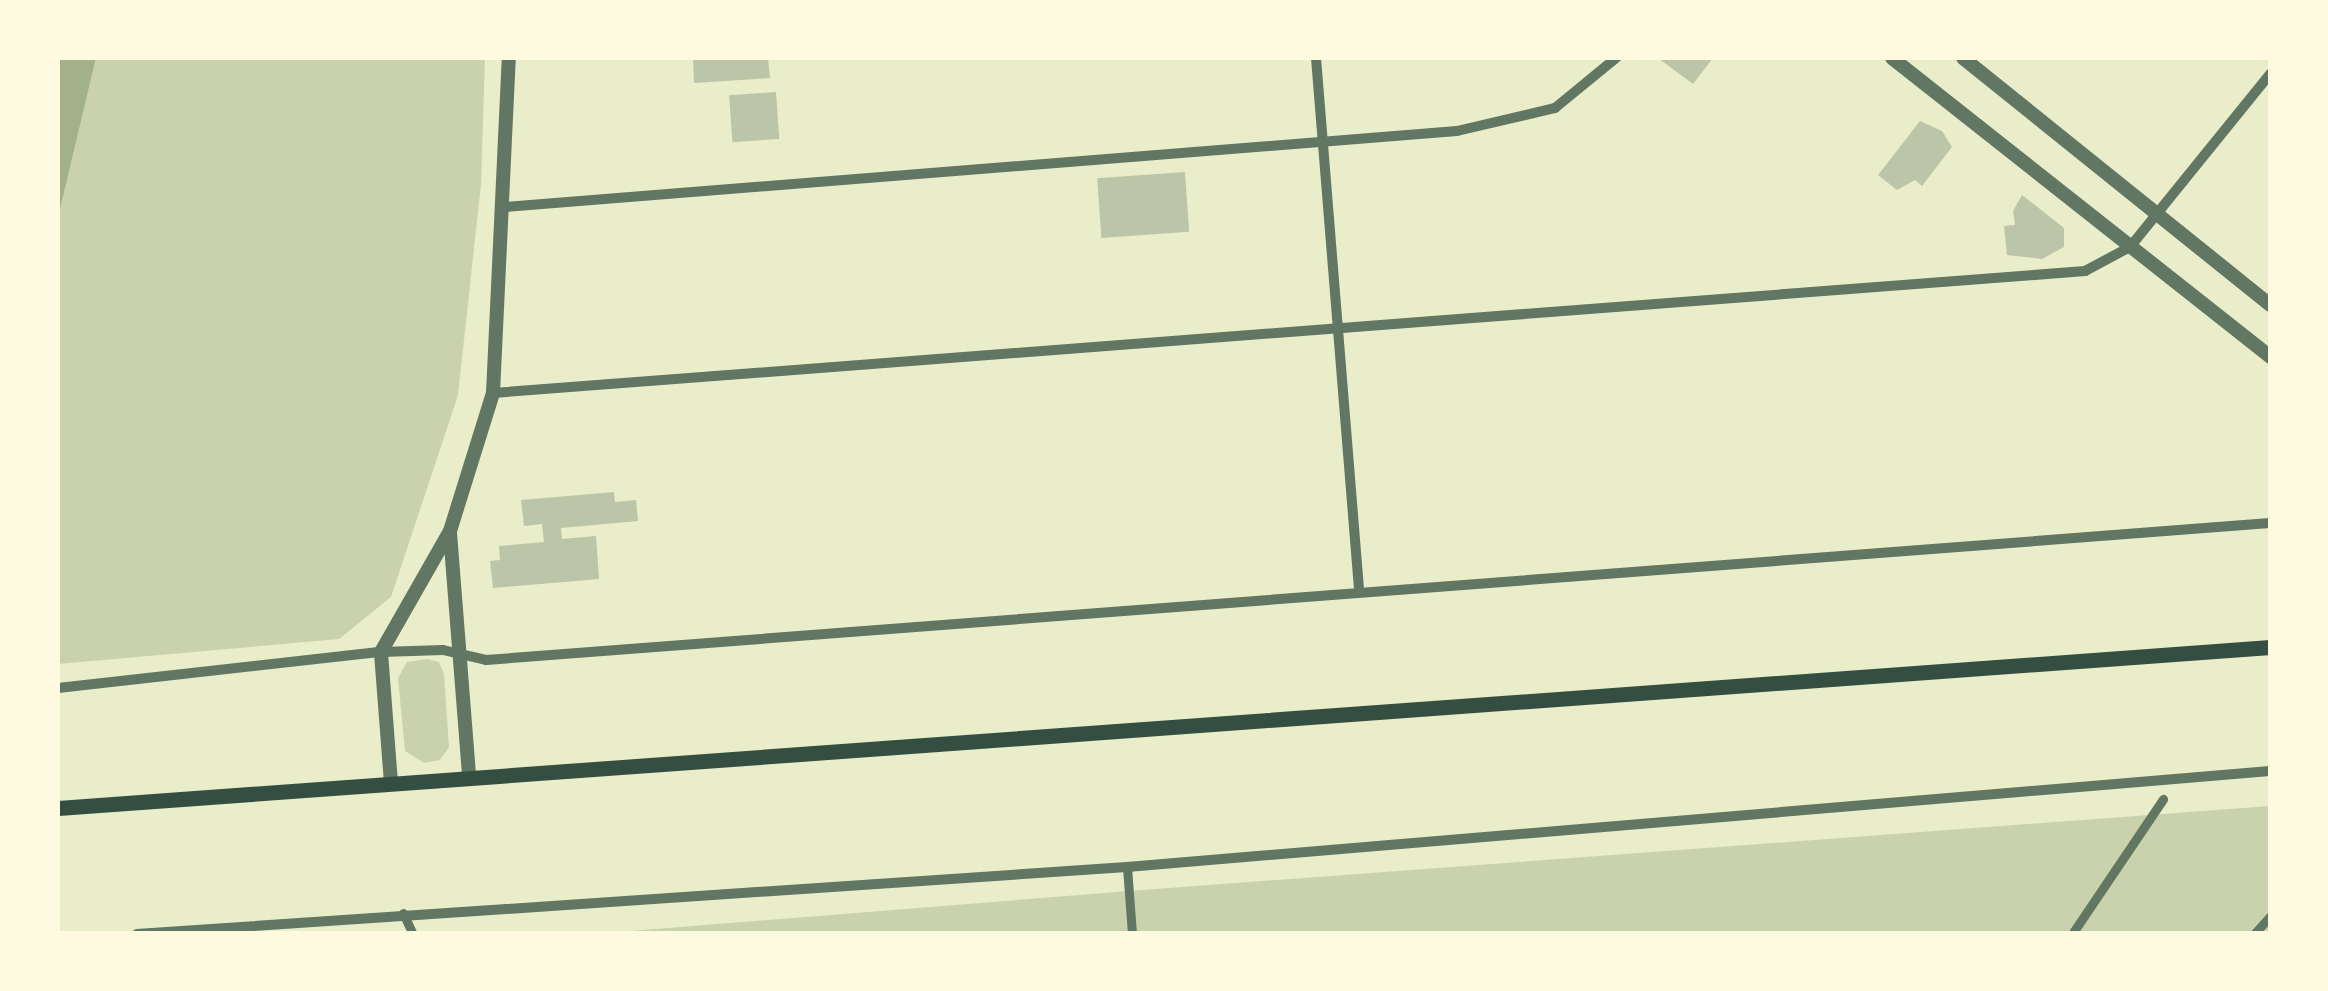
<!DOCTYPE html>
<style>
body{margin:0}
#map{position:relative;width:2328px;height:991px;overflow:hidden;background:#e9edc9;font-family:"Exo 2",sans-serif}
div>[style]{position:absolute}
.green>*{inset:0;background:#cad2ad}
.water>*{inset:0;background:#a3b18a}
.building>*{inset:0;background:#bcc5a7;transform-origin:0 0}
.pedestrian>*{height:9px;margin:-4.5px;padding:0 4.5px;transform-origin:4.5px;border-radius:4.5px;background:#617663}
.minor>*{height:10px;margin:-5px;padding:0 5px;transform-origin:5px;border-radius:5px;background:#617663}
.tertiary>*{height:14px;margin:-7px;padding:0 7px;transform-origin:7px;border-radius:7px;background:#617663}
.secondary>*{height:15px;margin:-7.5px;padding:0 7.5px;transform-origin:7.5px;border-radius:7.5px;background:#344e41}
span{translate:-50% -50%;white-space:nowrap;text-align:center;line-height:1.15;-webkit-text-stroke:10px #fefae0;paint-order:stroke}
.frame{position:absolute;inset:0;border:60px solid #fefae0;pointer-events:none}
</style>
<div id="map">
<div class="green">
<div style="clip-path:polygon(96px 58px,485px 58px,481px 184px,458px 395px,391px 597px,339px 639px,58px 664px,58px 218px)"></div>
<div style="clip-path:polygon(427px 659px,439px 662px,444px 674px,449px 747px,440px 760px,424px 763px,405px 751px,398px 678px,407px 662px)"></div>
<div style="clip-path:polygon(2270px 806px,2270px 933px,594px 934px,1129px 891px)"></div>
</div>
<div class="water">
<div style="clip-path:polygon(58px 58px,96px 58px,58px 218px)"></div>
</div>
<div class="building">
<div style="clip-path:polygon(693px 58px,768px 58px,770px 78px,694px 83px)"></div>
<div style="clip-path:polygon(1658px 58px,1713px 58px,1693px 84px)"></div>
<div style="left:776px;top:92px;width:47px;height:47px;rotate:86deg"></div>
<div style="clip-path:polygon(1920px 121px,1942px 131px,1952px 147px,1922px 186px,1915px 180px,1897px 190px,1878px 175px)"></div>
<div style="left:1185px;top:172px;width:60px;height:88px;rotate:86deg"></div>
<div style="clip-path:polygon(2022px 195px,2064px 228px,2064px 247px,2042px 259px,2007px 255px,2004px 226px,2015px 225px,2013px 211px)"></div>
<div style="clip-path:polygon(614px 492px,615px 502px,636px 500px,638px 521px,561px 528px,562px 539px,596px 536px,599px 579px,493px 588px,490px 561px,500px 560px,499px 546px,544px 542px,542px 524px,524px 526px,521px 500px)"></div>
</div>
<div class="pedestrian">
<div style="left:1127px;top:867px;width:67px;rotate:85.7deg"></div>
<div style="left:403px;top:913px;width:23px;rotate:65deg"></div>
<div style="left:2072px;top:934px;width:163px;rotate:-56deg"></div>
<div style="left:2254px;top:934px;width:24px;rotate:-48deg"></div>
</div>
<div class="minor">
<div style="left:1316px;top:58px;width:533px;rotate:85.37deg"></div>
<div style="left:505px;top:207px;width:955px;rotate:-4.56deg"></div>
<div style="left:1457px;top:131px;width:101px;rotate:-13.2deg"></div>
<div style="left:1555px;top:108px;width:79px;rotate:-39.3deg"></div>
<div style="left:493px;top:393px;width:1597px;rotate:-4.38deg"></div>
<div style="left:2085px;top:271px;width:51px;rotate:-28.1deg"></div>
<div style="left:2130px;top:247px;width:223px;rotate:-51deg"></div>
<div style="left:58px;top:688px;width:325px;rotate:-6.4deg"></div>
<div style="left:381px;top:652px;width:62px;rotate:-1.8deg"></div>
<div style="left:443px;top:650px;width:44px;rotate:13.1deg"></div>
<div style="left:486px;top:660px;width:1789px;rotate:-4.39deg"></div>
<div style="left:137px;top:934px;width:992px;rotate:-3.87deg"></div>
<div style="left:1127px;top:867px;width:1147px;rotate:-4.8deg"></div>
</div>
<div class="tertiary">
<div style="left:1892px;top:58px;width:482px;rotate:38.3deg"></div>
<div style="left:1963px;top:58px;width:394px;rotate:38.8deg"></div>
<div style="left:450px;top:533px;width:244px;rotate:85.5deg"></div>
<div style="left:391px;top:783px;width:131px;rotate:-94.4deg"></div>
<div style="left:381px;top:652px;width:139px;rotate:-60.3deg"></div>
<div style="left:450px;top:531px;width:145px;rotate:-72.7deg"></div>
<div style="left:493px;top:393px;width:335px;rotate:-87.3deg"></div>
</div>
<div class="secondary">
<div style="left:58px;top:808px;width:2218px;rotate:-4.16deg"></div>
</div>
<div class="frame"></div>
</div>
